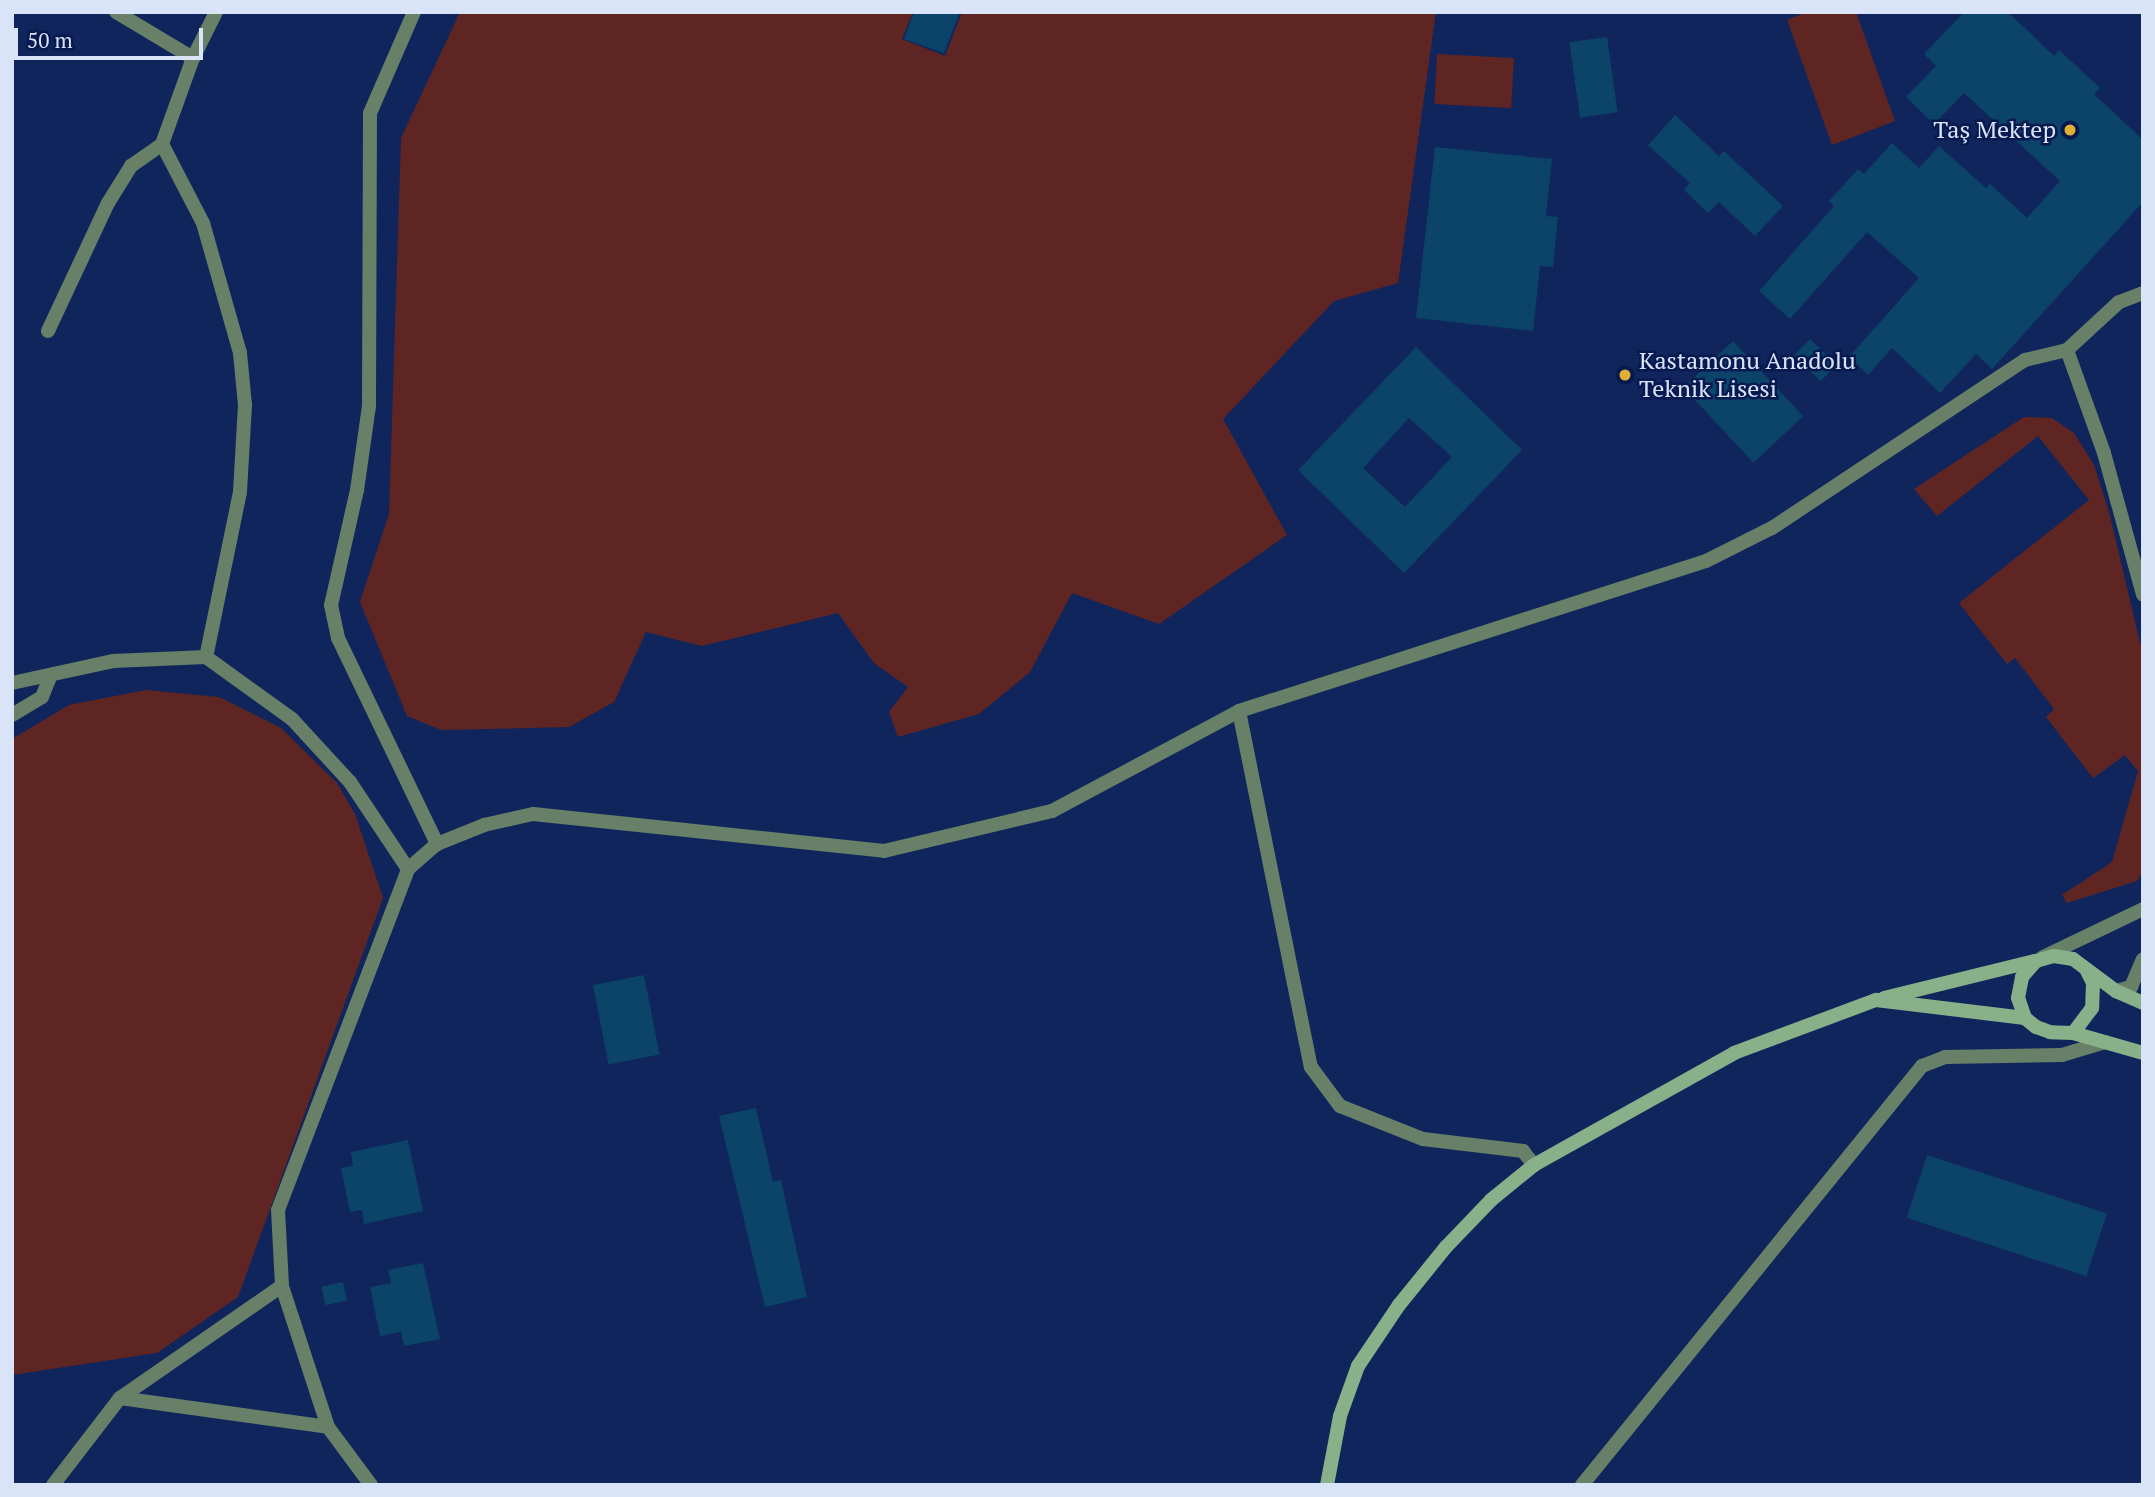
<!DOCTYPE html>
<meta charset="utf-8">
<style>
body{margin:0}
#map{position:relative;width:2155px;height:1497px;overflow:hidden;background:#10255c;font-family:"PT Serif",serif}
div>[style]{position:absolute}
.green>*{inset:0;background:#5f2523;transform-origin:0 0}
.building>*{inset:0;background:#0b4369;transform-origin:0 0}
.minor>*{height:14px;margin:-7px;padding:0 7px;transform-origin:7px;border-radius:7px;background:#678067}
.secondary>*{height:14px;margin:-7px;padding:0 7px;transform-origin:7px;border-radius:7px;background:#89b189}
.dots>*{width:19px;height:19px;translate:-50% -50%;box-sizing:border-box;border:4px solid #071a50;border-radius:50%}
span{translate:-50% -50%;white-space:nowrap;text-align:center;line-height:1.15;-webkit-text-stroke:5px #071a50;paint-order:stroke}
.poi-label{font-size:24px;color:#dae4f9}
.right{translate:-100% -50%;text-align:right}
.left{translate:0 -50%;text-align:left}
.frame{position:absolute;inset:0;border:14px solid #dae4f9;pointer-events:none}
.scale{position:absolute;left:14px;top:28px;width:189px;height:32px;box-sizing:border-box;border:4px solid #dae4f9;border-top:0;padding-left:9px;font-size:21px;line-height:24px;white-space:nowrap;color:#dae4f9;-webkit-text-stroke:5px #071a50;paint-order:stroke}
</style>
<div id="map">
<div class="green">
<div style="clip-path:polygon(460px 12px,913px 12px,902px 39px,945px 56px,962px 12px,1436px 12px,1398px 283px,1334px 301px,1223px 419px,1287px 535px,1159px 624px,1072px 593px,1030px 672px,979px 714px,898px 737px,889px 712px,908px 687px,874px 663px,838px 613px,702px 646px,646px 632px,614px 702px,569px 727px,441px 730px,407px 716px,360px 602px,389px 514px,401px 138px)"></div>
<div style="clip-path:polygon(1807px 12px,1856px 12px,1895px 121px,1832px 145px,1787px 20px)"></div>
<div style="left:1437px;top:54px;width:77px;height:50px;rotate:3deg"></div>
<div style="clip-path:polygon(2024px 417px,2052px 418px,2074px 433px,2094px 465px,2109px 512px,2143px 655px,2143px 871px,2137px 881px,2067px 903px,2062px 895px,2112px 862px,2138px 771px,2125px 755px,2093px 778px,2046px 717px,2054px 709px,2015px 658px,2007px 664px,1959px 603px,2089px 500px,2038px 436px,1937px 516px,1914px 489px)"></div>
<div style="clip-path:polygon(146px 690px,219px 697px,281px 728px,337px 783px,355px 814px,383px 898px,238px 1297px,157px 1353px,12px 1375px,12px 739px,69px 705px)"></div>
</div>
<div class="building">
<div style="clip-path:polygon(914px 12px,960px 12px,944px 53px,904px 39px)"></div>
<div style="clip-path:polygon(1964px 12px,2008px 12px,2054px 56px,2059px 50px,2100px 88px,2094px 94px,2143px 140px,2143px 202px,1992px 369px,1976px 354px,1940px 393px,1892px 348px,1868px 375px,1849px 357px,1919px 278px,1867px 232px,1790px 319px,1759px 291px,1834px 206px,1829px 201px,1858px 169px,1864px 174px,1892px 143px,1919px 168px,1939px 146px,1986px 188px,1990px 184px,2027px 218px,2060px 181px,1964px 93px,1934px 124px,1906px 97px,1936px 66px,1924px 54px)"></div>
<div style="left:1607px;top:37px;width:76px;height:38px;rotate:82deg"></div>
<div style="clip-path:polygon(1675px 115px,1719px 156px,1724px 151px,1783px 206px,1755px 236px,1719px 202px,1708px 213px,1684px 190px,1690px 183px,1648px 145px)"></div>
<div style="clip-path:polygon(1435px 147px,1552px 159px,1546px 216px,1558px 217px,1553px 267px,1540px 266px,1533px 331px,1416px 318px)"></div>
<div style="left:1810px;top:339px;width:37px;height:23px;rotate:44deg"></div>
<div style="left:1733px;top:341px;width:103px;height:68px;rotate:47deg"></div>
<div style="clip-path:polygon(evenodd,1416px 347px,1522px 450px,1404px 573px,1298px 470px,1416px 347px,1409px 418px,1452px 457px,1405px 507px,1363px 468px,1409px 418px)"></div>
<div style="left:644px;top:975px;width:81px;height:52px;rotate:79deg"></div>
<div style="clip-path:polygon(756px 1108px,773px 1182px,781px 1180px,807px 1297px,765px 1307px,719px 1116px)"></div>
<div style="clip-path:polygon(408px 1140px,423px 1211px,364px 1224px,362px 1210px,350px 1212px,341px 1168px,353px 1166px,351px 1152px)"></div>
<div style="left:1927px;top:1155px;width:189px;height:66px;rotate:18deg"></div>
<div style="clip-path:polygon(423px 1263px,440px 1339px,404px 1346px,401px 1332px,380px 1336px,370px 1287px,391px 1283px,388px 1270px)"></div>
<div style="left:343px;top:1282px;width:19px;height:22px;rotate:78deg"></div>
</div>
<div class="minor">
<div style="left:116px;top:12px;width:90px;rotate:30.9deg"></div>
<div style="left:414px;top:12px;width:110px;rotate:113.5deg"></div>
<div style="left:370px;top:113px;width:293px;rotate:90.2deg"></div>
<div style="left:369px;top:406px;width:85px;rotate:98.1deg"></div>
<div style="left:357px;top:490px;width:118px;rotate:102.7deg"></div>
<div style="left:331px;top:605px;width:34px;rotate:78deg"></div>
<div style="left:338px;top:638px;width:229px;rotate:64.3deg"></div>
<div style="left:162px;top:144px;width:89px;rotate:62.6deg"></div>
<div style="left:203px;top:223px;width:135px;rotate:74.1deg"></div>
<div style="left:240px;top:353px;width:52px;rotate:84.5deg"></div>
<div style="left:245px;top:405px;width:87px;rotate:93.3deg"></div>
<div style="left:240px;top:492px;width:168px;rotate:101.6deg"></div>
<div style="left:2143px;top:293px;width:26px;rotate:159deg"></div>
<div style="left:2119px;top:302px;width:71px;rotate:137.3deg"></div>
<div style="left:2067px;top:350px;width:109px;rotate:70.2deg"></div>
<div style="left:2104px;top:453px;width:147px;rotate:74.6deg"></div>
<div style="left:48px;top:331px;width:141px;rotate:-64.9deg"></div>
<div style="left:108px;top:203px;width:44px;rotate:-58.1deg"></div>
<div style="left:131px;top:166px;width:38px;rotate:-35deg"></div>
<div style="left:162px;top:144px;width:91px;rotate:-70.2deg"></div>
<div style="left:193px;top:58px;width:51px;rotate:-63.4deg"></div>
<div style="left:12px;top:683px;width:103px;rotate:-12.3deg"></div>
<div style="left:113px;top:661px;width:93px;rotate:-2.5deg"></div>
<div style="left:206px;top:657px;width:106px;rotate:35.8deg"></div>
<div style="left:292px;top:719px;width:86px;rotate:47.4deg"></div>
<div style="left:350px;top:782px;width:105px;rotate:56.3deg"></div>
<div style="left:1239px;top:711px;width:363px;rotate:78.6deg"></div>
<div style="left:1311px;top:1067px;width:49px;rotate:53.4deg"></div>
<div style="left:1340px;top:1106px;width:89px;rotate:21.7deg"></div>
<div style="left:1423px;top:1139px;width:101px;rotate:6.8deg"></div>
<div style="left:1523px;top:1151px;width:18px;rotate:52deg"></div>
<div style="left:12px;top:715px;width:35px;rotate:-31deg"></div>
<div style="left:42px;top:697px;width:24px;rotate:-68deg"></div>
<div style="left:2043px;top:957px;width:111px;rotate:-25.6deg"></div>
<div style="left:2116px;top:991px;width:16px;rotate:-15deg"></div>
<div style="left:2131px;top:987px;width:30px;rotate:-67deg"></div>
<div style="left:120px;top:1398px;width:197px;rotate:-34.7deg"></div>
<div style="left:53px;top:1485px;width:110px;rotate:-52.4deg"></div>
<div style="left:120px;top:1398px;width:210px;rotate:7.9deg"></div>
<div style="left:371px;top:1485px;width:72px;rotate:-126.6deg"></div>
<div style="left:328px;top:1427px;width:148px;rotate:-108.1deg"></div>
<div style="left:282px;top:1286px;width:76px;rotate:-93deg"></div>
<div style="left:278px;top:1210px;width:365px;rotate:-69.1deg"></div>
<div style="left:408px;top:869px;width:38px;rotate:-41deg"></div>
<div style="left:437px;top:844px;width:51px;rotate:-22deg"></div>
<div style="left:484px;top:825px;width:50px;rotate:-12.7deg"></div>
<div style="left:533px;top:814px;width:353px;rotate:6deg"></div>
<div style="left:884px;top:851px;width:173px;rotate:-13.4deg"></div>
<div style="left:1052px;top:811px;width:212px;rotate:-28.1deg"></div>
<div style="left:1239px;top:711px;width:490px;rotate:-17.8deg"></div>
<div style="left:1706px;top:561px;width:74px;rotate:-26.6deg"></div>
<div style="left:1772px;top:528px;width:304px;rotate:-33.6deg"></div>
<div style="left:2025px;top:360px;width:43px;rotate:-13.4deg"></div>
<div style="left:1582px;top:1485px;width:540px;rotate:-50.94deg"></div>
<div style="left:1922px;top:1066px;width:25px;rotate:-21deg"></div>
<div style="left:1945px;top:1057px;width:117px;rotate:-1deg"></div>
<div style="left:2062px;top:1055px;width:45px;rotate:-16.8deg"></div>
</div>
<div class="secondary">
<div style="left:2087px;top:971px;width:13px;rotate:63deg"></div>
<div style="left:2093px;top:983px;width:25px;rotate:92deg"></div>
<div style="left:2092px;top:1008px;width:31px;rotate:127deg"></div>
<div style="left:2073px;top:1033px;width:23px;rotate:-178deg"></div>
<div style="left:2050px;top:1032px;width:15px;rotate:-160deg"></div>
<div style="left:2036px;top:1027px;width:14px;rotate:-141deg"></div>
<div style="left:2025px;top:1018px;width:21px;rotate:-109deg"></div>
<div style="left:2018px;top:998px;width:21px;rotate:-79deg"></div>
<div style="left:2022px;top:977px;width:21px;rotate:-49deg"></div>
<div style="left:2036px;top:961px;width:19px;rotate:-16deg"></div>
<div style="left:2054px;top:956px;width:19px;rotate:9deg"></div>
<div style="left:2073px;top:959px;width:54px;rotate:36.7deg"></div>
<div style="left:2116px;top:991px;width:30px;rotate:24deg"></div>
<div style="left:1884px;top:998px;width:155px;rotate:-13.8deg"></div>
<div style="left:2073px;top:1033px;width:73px;rotate:15.9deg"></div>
<div style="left:1327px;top:1485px;width:70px;rotate:-79.3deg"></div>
<div style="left:1340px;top:1416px;width:53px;rotate:-70.2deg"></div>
<div style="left:1358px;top:1366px;width:73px;rotate:-56.1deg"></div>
<div style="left:1399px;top:1305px;width:75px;rotate:-51deg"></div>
<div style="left:1446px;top:1247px;width:65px;rotate:-46.2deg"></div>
<div style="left:1491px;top:1200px;width:55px;rotate:-39.1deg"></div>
<div style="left:1534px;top:1165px;width:229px;rotate:-29.2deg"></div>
<div style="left:1734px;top:1053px;width:152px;rotate:-20.5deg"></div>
<div style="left:1876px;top:1000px;width:150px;rotate:6.9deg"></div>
</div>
<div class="dots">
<div style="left:2070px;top:130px;background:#e2af34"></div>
<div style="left:1625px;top:375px;background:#e2af34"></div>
</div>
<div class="poi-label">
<span class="right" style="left:2056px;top:130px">Taş Mektep</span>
<span class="left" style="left:1639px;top:375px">Kastamonu Anadolu<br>Teknik Lisesi</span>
</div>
<div class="frame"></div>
<div class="scale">50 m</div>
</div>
